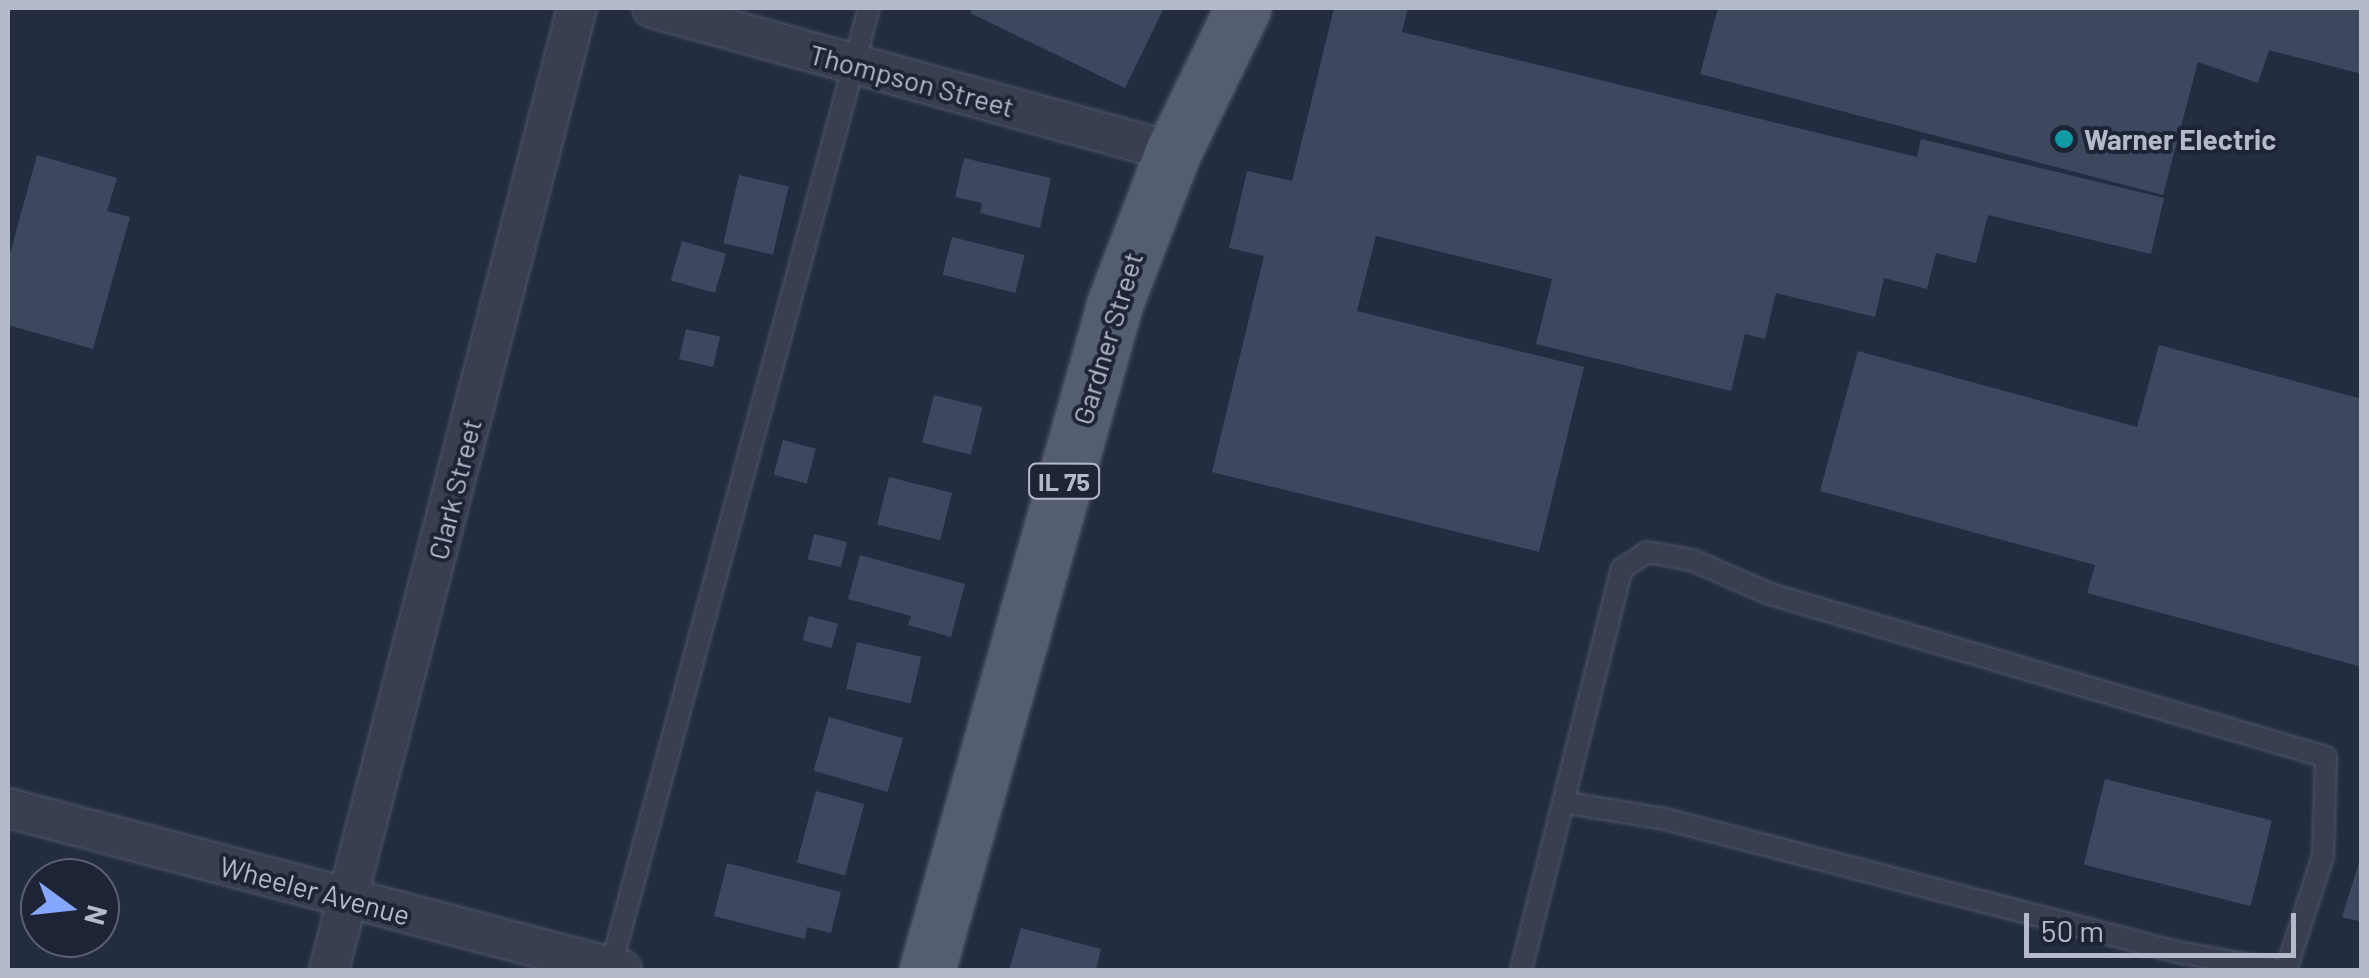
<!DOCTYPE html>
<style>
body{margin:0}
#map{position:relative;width:2369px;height:978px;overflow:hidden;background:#232c41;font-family:Barlow,sans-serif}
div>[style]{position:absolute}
.building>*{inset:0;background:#3d475e;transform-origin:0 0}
.roads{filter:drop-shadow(0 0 2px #4f5768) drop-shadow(0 0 2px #4f5768)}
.lane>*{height:20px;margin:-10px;padding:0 10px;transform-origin:10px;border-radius:10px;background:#373f50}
.street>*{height:38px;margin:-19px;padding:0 19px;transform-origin:19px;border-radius:19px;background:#373f50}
.primary>*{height:55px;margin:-27.5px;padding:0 27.5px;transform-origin:27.5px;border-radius:27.5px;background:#555e71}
.dots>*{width:28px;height:28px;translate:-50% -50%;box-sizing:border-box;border:5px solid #1c2436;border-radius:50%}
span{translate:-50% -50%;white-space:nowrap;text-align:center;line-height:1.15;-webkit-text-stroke:8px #1c2436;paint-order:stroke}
.shield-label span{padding:2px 8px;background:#1c2436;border:2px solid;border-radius:8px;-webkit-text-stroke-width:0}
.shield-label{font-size:25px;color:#b4bacb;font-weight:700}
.street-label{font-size:28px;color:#b4bacb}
.poi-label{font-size:28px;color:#b4bacb;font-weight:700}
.left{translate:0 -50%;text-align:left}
.frame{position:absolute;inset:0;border:10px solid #b4bacb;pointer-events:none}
.north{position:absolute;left:20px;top:858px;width:100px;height:100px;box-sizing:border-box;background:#1c2436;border:2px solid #596072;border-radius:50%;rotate:105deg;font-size:28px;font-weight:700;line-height:40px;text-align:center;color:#b4bacb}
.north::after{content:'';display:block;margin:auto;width:35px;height:45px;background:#85a7ff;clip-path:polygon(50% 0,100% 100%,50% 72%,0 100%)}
.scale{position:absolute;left:2024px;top:913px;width:272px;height:45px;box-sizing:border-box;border:5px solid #b4bacb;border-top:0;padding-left:12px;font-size:30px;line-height:35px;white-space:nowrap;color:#b4bacb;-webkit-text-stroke:8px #1c2436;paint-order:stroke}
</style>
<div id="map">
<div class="building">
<div style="clip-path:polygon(973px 8px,1164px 8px,1125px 88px,970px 13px)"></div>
<div style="clip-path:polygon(1334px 8px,1408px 8px,1402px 32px,1917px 157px,1921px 139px,2164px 198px,2151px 254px,1988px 215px,1976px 263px,1936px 253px,1927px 289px,1884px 278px,1875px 317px,1776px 293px,1765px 339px,1745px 334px,1731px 391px,1536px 344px,1552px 279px,1376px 236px,1357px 311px,1584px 367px,1539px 552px,1212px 472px,1264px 256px,1229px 248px,1247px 171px,1292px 181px)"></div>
<div style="clip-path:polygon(1718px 8px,2362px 8px,2362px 74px,2269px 50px,2258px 83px,2198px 62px,2163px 195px,1700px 74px)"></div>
<div style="clip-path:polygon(37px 155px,117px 178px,107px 211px,130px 217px,93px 349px,8px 325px,8px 261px)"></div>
<div style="clip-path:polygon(964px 158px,1051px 178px,1040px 228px,980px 213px,982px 203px,955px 197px)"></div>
<div style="left:739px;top:175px;width:51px;height:70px;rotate:13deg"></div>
<div style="left:952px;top:237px;width:75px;height:39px;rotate:14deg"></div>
<div style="left:682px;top:241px;width:46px;height:41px;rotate:16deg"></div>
<div style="left:686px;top:329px;width:35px;height:31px;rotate:13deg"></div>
<div style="clip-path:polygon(2159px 345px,2362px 399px,2362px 667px,2087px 593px,2095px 565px,1820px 491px,1858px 351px,2137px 427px)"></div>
<div style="left:934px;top:395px;width:50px;height:49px;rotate:14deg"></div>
<div style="left:783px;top:440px;width:34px;height:36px;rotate:15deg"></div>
<div style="left:889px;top:477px;width:65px;height:49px;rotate:14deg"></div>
<div style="left:814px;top:534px;width:34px;height:26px;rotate:14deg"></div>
<div style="clip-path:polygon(860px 555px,965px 584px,951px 637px,908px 625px,911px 616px,848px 599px)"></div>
<div style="left:809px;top:616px;width:30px;height:25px;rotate:15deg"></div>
<div style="left:857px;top:642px;width:66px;height:48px;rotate:13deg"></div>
<div style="left:829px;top:717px;width:77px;height:56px;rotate:16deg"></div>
<div style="left:2105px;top:779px;width:172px;height:88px;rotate:14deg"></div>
<div style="left:816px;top:791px;width:50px;height:74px;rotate:15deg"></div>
<div style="clip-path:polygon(2362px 853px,2362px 922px,2342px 917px)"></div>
<div style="clip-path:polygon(727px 863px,841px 892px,831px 933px,807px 927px,805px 939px,714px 916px)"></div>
<div style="clip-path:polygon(1021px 928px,1101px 949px,1096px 970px,1009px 970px)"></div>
</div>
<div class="roads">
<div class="lane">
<div style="left:1568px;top:803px;width:98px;rotate:9.4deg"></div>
<div style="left:1665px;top:819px;width:529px;rotate:14.56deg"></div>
<div style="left:2177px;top:952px;width:104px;rotate:10deg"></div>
<div style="left:610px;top:970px;width:996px;rotate:-74.93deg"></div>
<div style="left:1521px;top:970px;width:414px;rotate:-75.9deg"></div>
<div style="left:1622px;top:569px;width:30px;rotate:-34deg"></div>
<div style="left:1647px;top:552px;width:46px;rotate:10.1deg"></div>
<div style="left:1692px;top:560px;width:85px;rotate:23.6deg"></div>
<div style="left:1770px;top:594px;width:579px;rotate:16.34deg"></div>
<div style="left:2326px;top:757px;width:99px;rotate:91.7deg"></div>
<div style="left:2323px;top:856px;width:120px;rotate:108deg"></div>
</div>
<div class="street">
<div style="left:652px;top:8px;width:541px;rotate:15.45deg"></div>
<div style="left:8px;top:808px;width:635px;rotate:14.78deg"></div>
<div style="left:329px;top:970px;width:993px;rotate:-75.54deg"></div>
</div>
<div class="primary">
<div style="left:927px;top:970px;width:693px;rotate:-74.26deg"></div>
<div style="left:1115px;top:303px;width:162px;rotate:-69deg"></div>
<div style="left:1173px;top:152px;width:160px;rotate:-64.1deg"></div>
</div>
</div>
<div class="dots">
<div style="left:2064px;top:139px;background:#0f9aa8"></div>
</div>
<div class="shield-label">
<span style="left:1064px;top:481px">IL 75</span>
</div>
<div class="street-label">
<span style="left:912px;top:80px;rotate:15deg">Thompson Street</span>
<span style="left:1107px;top:338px;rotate:-73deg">Gardner Street</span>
<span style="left:454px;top:489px;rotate:-76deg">Clark Street</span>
<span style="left:315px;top:890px;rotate:15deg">Wheeler Avenue</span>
</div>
<div class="poi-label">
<span class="left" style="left:2084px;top:139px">Warner Electric</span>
</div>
<div class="frame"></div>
<div class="north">N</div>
<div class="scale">50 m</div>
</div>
